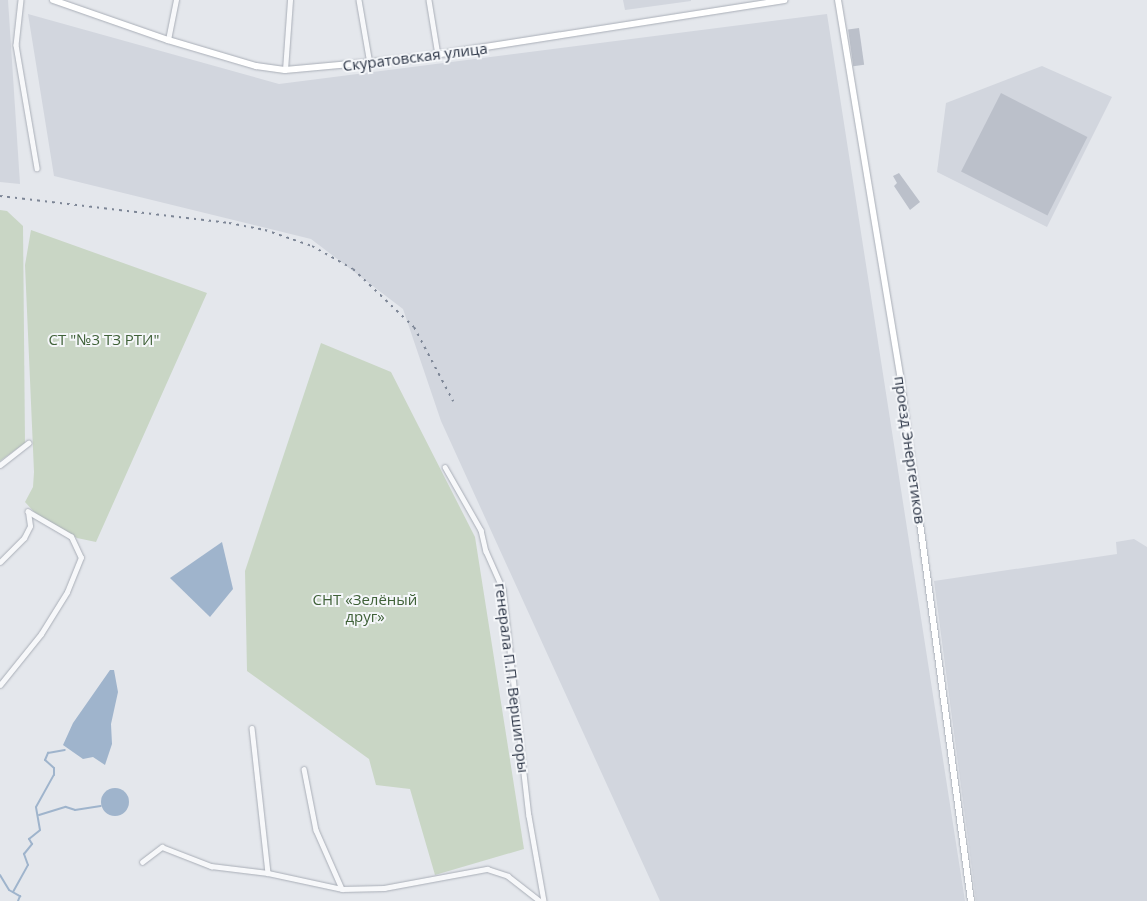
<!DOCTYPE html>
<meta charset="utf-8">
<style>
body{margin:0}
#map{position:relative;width:1147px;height:901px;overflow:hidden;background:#e4e7ec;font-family:"Open Sans",sans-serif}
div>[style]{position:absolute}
.built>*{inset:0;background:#d2d6de}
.green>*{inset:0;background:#c9d6c5}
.water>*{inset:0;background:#9fb4cc}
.round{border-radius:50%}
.stream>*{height:2px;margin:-1px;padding:0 1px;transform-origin:1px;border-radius:1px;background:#9fb4cc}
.building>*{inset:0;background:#bbc0ca;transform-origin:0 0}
.roads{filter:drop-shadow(0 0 1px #a9aeb7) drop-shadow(0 0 1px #a9aeb7)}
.street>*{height:4.5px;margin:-2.25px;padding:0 2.25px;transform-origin:2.25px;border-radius:2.25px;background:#f7f8fa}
.secondary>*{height:6px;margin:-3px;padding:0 3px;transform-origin:3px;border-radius:3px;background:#fff}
.rail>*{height:2px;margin-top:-1px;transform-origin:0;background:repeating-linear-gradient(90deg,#7d8696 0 2.5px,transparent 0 7.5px)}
span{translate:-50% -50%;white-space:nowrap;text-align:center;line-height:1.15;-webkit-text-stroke:4px #f4f6f9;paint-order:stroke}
.street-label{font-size:15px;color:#2b3445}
.park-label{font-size:15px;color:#3f6138}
</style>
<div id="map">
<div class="built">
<div style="clip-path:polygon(0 0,8px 0,20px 184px,0 182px)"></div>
<div style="clip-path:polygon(623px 0,691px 0,691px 1px,625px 10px)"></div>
<div style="clip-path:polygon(28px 14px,279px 84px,827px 14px,965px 901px,660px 901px,441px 421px,403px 309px,311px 239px,54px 176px)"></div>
<div style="clip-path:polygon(1042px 66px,1112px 97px,1047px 227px,937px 172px,946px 103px)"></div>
<div style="clip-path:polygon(1134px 539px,1147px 547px,1147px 901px,976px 901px,934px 581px,1117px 554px,1116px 542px)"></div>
</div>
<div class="green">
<div style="clip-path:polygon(0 210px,7px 211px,23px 226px,25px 443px,0 461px)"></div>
<div style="clip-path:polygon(31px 230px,207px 293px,96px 542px,77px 538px,35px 513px,25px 502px,33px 487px,34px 472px,25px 265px)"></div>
<div style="clip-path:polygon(321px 343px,391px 372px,475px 537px,524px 849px,435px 875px,410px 789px,376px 785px,369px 759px,247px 671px,245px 571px)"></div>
</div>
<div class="water">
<div style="clip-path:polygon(222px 542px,233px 589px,210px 617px,170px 578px)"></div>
<div style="clip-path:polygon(110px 670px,114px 670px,118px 692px,111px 724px,112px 744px,105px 765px,93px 757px,83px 759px,63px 745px,73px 723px)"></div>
<div class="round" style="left:101px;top:788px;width:28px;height:28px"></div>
</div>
<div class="stream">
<div style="left:39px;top:815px;width:28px;rotate:-17deg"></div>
<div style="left:66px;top:807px;width:9px;rotate:18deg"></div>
<div style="left:75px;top:810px;width:26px;rotate:-9deg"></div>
<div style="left:0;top:875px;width:17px;rotate:59deg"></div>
<div style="left:9px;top:890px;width:13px;rotate:29deg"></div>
<div style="left:20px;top:896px;width:5px;rotate:112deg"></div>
<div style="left:13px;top:892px;width:31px;rotate:-61deg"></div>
<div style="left:28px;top:865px;width:12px;rotate:-110deg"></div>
<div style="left:24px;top:854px;width:13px;rotate:-51deg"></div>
<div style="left:32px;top:844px;width:6px;rotate:-121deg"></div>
<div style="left:29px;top:839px;width:14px;rotate:-39deg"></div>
<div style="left:40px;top:830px;width:23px;rotate:-100deg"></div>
<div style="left:36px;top:807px;width:37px;rotate:-61deg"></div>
<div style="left:54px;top:775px;width:7px;rotate:-90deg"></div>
<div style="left:54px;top:768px;width:12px;rotate:-138deg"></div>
<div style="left:45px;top:760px;width:8px;rotate:-67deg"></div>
<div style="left:48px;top:753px;width:17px;rotate:-10deg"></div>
</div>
<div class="building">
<div style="left:859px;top:28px;width:37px;height:11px;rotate:82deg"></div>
<div style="left:1001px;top:93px;width:97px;height:88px;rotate:27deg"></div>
<div style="clip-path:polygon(899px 173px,920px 202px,910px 210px,894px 186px,897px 183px,893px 176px)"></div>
</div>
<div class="roads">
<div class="street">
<div style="left:21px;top:0;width:45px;rotate:96.3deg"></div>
<div style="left:16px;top:45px;width:125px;rotate:80.3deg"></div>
<div style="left:359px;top:0;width:65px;rotate:80.2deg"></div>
<div style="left:429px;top:0;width:56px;rotate:80.7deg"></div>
<div style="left:168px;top:40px;width:41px;rotate:-78.7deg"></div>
<div style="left:285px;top:70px;width:70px;rotate:-85.9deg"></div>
<div style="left:0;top:465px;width:36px;rotate:-38deg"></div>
<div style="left:445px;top:467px;width:73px;rotate:60.3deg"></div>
<div style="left:481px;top:530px;width:22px;rotate:77deg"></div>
<div style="left:486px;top:551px;width:42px;rotate:65.9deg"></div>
<div style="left:503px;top:589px;width:228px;rotate:83.5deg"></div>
<div style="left:529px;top:816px;width:86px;rotate:80deg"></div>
<div style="left:0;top:562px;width:34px;rotate:-45deg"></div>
<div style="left:24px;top:538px;width:13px;rotate:-63deg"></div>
<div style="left:30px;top:526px;width:14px;rotate:-98deg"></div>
<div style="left:0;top:685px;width:65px;rotate:-51.2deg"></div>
<div style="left:41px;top:634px;width:49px;rotate:-58.2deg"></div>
<div style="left:67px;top:592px;width:37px;rotate:-68deg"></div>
<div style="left:81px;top:558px;width:23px;rotate:-115deg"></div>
<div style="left:71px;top:537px;width:50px;rotate:-149.8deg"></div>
<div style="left:252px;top:728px;width:146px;rotate:83.7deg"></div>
<div style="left:304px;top:769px;width:62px;rotate:78.9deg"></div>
<div style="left:316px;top:830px;width:64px;rotate:66.2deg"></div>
<div style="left:142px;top:862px;width:25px;rotate:-37deg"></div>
<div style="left:162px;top:847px;width:53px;rotate:21.2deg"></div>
<div style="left:211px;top:866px;width:57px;rotate:7deg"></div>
<div style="left:268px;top:873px;width:76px;rotate:12.2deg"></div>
<div style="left:342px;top:889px;width:42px;rotate:-1.4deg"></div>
<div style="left:384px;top:888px;width:105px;rotate:-10.5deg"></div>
<div style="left:487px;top:869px;width:22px;rotate:18deg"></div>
<div style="left:508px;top:876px;width:41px;rotate:38deg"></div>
</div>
<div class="secondary">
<div style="left:53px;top:0;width:122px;rotate:19.2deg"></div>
<div style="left:168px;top:40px;width:92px;rotate:16.5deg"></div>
<div style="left:256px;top:66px;width:29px;rotate:8deg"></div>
<div style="left:285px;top:70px;width:131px;rotate:-5.3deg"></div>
<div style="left:415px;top:58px;width:374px;rotate:-8.9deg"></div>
<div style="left:838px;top:0;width:387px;rotate:80.6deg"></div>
<div style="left:901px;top:382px;width:524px;rotate:82.32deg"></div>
</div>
</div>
<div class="rail">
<div style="left:0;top:196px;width:231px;rotate:6.7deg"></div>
<div style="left:229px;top:223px;width:37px;rotate:11deg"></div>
<div style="left:265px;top:230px;width:50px;rotate:18.8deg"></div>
<div style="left:312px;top:246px;width:47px;rotate:29.3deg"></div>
<div style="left:353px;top:269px;width:84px;rotate:43.6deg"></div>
<div style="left:414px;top:327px;width:84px;rotate:62.2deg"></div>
</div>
<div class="street-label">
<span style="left:415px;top:57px;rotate:-7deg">Скуратовская улица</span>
<span style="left:910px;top:450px;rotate:82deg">проезд Энергетиков</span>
<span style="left:512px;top:678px;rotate:83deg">генерала П.П. Вершигоры</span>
</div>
<div class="park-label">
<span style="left:104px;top:340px">СТ "№3 ТЗ РТИ"</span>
<span style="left:365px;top:608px">СНТ «Зелёный<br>друг»</span>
</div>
</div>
